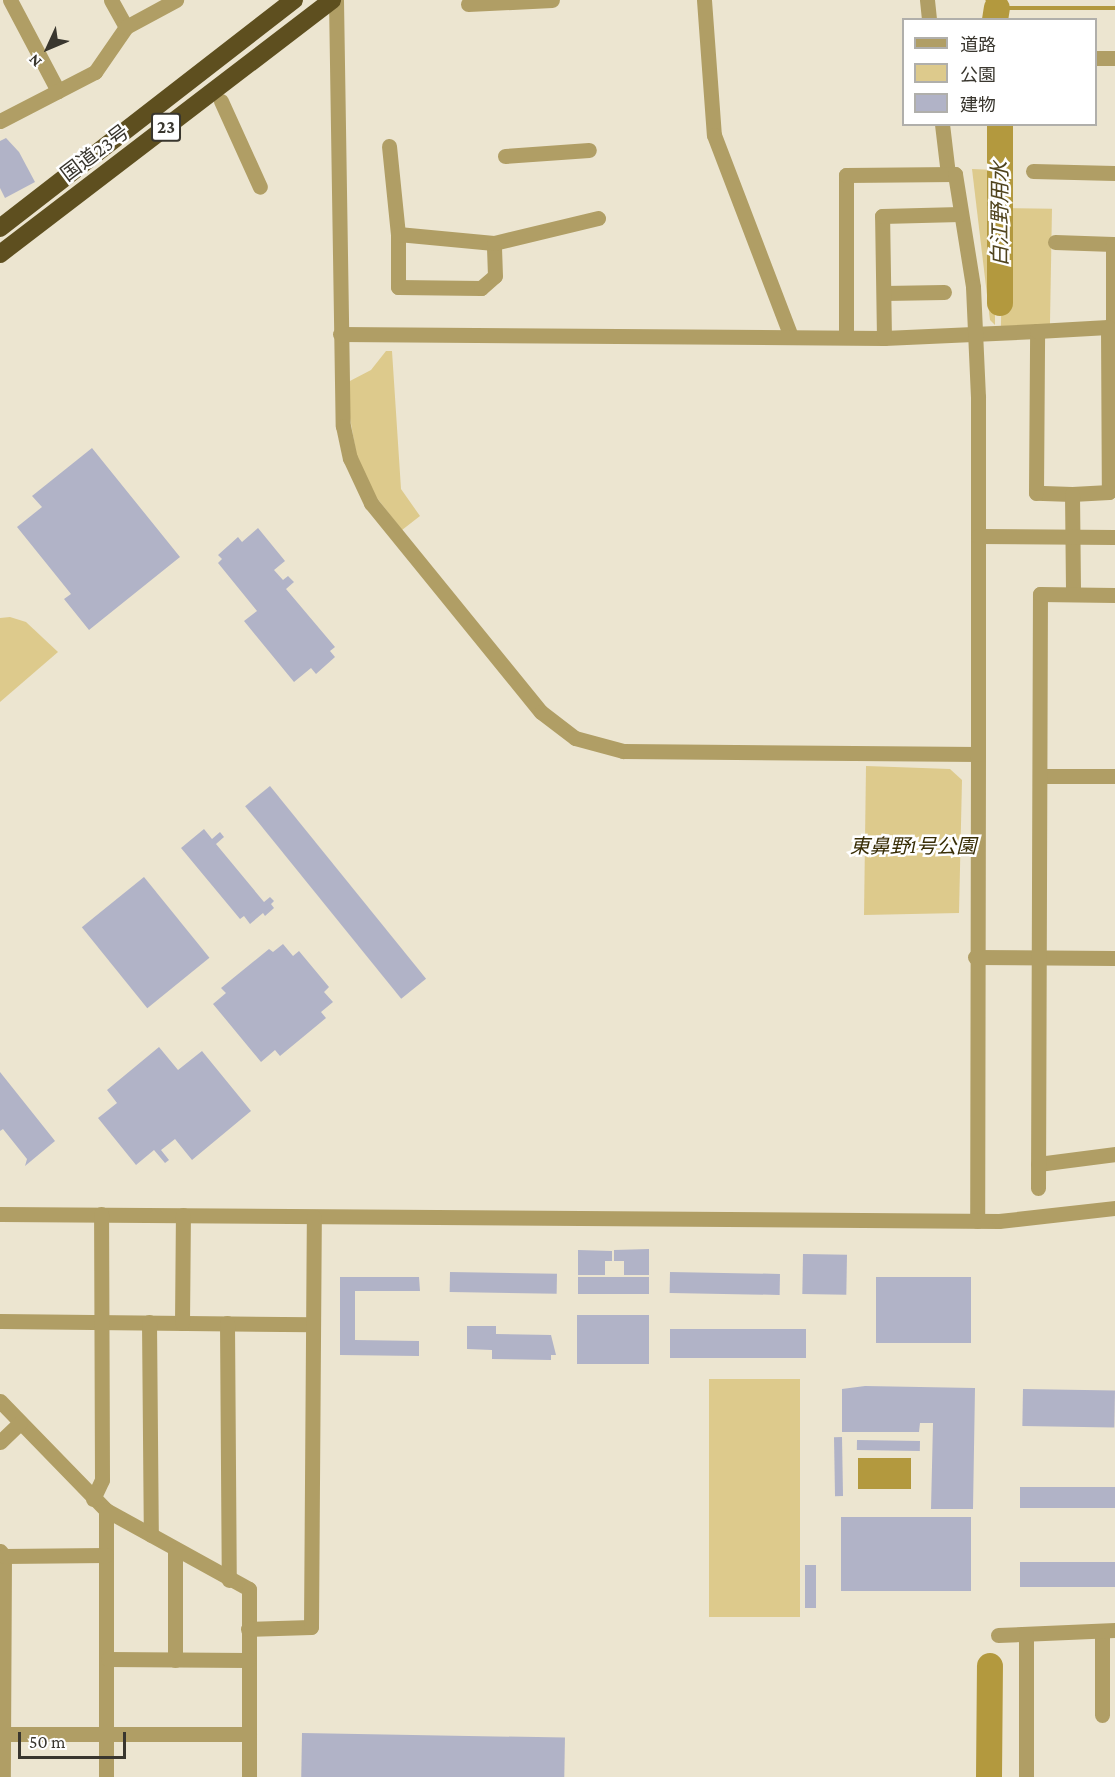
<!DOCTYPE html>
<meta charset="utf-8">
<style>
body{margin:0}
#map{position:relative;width:1115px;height:1777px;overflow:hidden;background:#ece5d0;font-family:"Crimson Pro","Noto Sans JP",serif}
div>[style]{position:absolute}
.green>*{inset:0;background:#ddca8c;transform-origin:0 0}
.water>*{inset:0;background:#b3993e;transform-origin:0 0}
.stream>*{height:4.5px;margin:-2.25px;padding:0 2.25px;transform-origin:2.25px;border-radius:2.25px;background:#b3993e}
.river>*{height:26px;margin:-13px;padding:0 13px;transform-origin:13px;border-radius:13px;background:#b3993e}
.building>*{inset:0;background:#b1b3c7;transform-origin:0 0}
.minor>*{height:15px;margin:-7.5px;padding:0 7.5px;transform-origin:7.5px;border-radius:7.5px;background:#b09e65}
.highway>*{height:18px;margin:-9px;padding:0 9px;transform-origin:9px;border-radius:9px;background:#5e4f1f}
span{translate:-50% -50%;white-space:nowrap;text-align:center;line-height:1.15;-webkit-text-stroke:5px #fff;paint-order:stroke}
.shield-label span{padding:2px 4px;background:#fff;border:2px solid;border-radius:4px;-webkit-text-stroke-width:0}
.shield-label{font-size:18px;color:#39362e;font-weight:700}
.street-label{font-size:20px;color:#39362e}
.park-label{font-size:20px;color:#382d05;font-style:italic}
.water-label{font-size:21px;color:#50441e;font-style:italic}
.legend{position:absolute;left:902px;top:18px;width:195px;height:108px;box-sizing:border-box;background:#fff;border:2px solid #b0afab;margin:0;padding:8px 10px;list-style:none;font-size:18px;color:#39362e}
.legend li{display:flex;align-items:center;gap:12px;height:30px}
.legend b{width:30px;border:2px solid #b0afab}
.north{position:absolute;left:18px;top:18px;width:60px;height:60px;-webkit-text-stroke:4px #fff;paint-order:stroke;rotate:226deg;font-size:16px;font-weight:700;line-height:24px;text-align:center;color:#39362e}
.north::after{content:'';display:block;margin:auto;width:21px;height:27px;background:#39362e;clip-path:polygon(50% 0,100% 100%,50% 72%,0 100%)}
.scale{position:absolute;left:18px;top:1732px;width:108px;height:27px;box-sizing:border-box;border:3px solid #39362e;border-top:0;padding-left:8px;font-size:18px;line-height:21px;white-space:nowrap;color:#39362e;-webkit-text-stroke:4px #fff;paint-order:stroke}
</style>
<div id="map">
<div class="green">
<div style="clip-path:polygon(972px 169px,995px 170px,995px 325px,990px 320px)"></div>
<div style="left:1003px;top:208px;width:49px;height:118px;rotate:1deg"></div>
<div style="clip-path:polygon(386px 351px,392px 351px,401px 489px,420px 516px,402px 530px,373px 493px,357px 458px,350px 418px,348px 382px,371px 370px)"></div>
<div style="clip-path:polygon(10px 617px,26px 622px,58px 652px,0 702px,0 618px)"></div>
<div style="clip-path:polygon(866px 766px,950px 769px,962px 780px,959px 913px,864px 915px)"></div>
<div style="left:800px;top:1379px;width:238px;height:91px;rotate:90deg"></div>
</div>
<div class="water">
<div style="left:858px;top:1458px;width:53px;height:31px"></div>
</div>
<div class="stream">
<div style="left:988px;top:0;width:12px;rotate:42deg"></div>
<div style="left:997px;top:8px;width:118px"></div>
</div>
<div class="river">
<div style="left:995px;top:20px;width:12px;rotate:-81deg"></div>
<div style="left:1000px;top:124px;width:179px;rotate:90deg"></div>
<div style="left:989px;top:1777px;width:111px;rotate:-89.5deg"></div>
</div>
<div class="building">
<div style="clip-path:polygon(6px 138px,19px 152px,35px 182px,5px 198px,0 188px,0 141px)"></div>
<div style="clip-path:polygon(92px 448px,180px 557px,89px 630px,64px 599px,71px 594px,17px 527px,42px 507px,32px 496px)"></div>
<div style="clip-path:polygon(258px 528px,285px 561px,274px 570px,283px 580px,288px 576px,294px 582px,286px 589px,335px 647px,330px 651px,335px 657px,316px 674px,311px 668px,294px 682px,244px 621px,257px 611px,218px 563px,222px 559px,218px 555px,238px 537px,242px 542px)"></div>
<div style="left:270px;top:786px;width:248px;height:32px;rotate:51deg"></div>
<div style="clip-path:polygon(204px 829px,212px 839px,220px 832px,224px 837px,216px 844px,264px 902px,270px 897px,274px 901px,271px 904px,274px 908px,265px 916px,263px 913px,250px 924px,244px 916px,240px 919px,181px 848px)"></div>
<div style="left:144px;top:877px;width:104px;height:80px;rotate:51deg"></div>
<div style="clip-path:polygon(283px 944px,293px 956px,299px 951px,329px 987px,324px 992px,333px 1002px,321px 1012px,326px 1018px,280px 1056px,275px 1050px,261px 1062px,213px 1004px,226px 993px,221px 988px,269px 949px,273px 952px)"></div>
<div style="clip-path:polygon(159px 1047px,178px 1070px,202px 1051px,251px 1111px,192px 1160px,175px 1139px,161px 1150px,169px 1160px,165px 1163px,154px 1150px,136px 1165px,98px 1118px,117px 1103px,107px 1090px)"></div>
<div style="clip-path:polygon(0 1072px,55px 1141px,25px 1166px,27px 1159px,3px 1129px,0 1131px)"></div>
<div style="clip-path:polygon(649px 1249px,649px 1275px,624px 1275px,624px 1261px,614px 1261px,614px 1250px)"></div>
<div style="clip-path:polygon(578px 1250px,612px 1251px,612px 1261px,605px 1261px,605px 1275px,578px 1275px)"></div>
<div style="left:803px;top:1254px;width:44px;height:40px;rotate:1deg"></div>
<div style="left:450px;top:1272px;width:107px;height:20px;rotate:1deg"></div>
<div style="left:670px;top:1272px;width:110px;height:21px;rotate:1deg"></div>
<div style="clip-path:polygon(340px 1277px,419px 1277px,420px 1291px,355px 1291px,355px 1340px,419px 1341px,419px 1356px,340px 1355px)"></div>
<div style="left:649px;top:1277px;width:17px;height:71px;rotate:90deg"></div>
<div style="left:876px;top:1277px;width:95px;height:66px"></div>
<div style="left:649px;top:1315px;width:49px;height:72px;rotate:90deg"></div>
<div style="clip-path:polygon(467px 1326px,496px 1326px,496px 1334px,551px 1335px,556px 1355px,551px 1355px,551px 1360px,492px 1359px,492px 1350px,467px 1349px)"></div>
<div style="left:670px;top:1329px;width:136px;height:29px"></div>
<div style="clip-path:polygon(865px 1386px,975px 1388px,973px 1509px,931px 1509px,933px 1423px,920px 1423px,919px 1432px,842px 1432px,842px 1389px)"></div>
<div style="left:1023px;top:1389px;width:92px;height:37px;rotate:1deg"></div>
<div style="left:842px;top:1437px;width:59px;height:8px;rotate:89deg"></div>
<div style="left:857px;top:1440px;width:63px;height:10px;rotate:1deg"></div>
<div style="left:1020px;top:1487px;width:95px;height:21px"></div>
<div style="left:841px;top:1517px;width:130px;height:74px"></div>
<div style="left:1020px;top:1562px;width:95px;height:25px"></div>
<div style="left:816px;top:1565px;width:43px;height:11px;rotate:90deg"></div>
<div style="left:302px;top:1733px;width:263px;height:44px;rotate:1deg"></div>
</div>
<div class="minor">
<div style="left:10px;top:0;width:103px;rotate:62.2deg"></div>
<div style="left:111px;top:0;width:31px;rotate:61deg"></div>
<div style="left:336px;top:0;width:426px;rotate:89.1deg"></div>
<div style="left:343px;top:426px;width:33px;rotate:78deg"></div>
<div style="left:350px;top:458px;width:50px;rotate:65deg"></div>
<div style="left:371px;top:503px;width:269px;rotate:50.9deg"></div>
<div style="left:541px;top:712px;width:43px;rotate:37.4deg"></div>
<div style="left:575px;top:738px;width:50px;rotate:15.2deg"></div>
<div style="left:623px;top:751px;width:355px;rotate:0.5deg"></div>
<div style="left:978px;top:754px;width:467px;rotate:90.1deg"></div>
<div style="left:704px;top:0;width:135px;rotate:85.8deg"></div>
<div style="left:714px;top:135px;width:216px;rotate:69.1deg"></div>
<div style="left:927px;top:0;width:20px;rotate:84deg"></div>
<div style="left:468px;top:4px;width:84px;rotate:-2.7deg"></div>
<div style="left:1096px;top:58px;width:19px"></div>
<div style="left:221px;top:101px;width:94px;rotate:65.6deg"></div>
<div style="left:0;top:121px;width:107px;rotate:-27.3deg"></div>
<div style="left:95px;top:72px;width:55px;rotate:-55.4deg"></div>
<div style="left:126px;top:27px;width:57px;rotate:-28.4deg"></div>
<div style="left:942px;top:124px;width:50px;rotate:83.2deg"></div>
<div style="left:389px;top:146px;width:88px;rotate:84.2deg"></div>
<div style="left:398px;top:234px;width:53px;rotate:90deg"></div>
<div style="left:398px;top:287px;width:83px;rotate:0.7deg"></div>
<div style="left:481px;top:288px;width:18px;rotate:-41deg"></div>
<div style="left:495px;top:276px;width:33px;rotate:-92deg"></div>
<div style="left:505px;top:156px;width:84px;rotate:-4.1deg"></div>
<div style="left:1033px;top:171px;width:82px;rotate:1.4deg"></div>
<div style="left:398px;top:234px;width:96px;rotate:5.4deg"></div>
<div style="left:494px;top:243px;width:107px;rotate:-13.5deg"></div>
<div style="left:1055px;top:242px;width:58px;rotate:2deg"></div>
<div style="left:1113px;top:244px;width:83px;rotate:90deg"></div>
<div style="left:884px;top:293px;width:60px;rotate:-1deg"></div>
<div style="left:340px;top:334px;width:544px;rotate:0.42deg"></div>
<div style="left:884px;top:338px;width:153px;rotate:-2.6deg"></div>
<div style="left:846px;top:337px;width:162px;rotate:-90deg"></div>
<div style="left:846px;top:175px;width:109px;rotate:-0.5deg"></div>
<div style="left:955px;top:174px;width:114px;rotate:80.9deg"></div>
<div style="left:973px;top:287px;width:110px;rotate:87.4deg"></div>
<div style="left:978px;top:397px;width:357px;rotate:90deg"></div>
<div style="left:884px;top:338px;width:122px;rotate:-90.9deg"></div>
<div style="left:882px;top:216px;width:78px;rotate:-1.5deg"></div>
<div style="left:1072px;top:494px;width:36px;rotate:-178deg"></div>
<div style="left:1036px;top:493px;width:162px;rotate:-89.6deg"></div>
<div style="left:1037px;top:331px;width:71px;rotate:-3.2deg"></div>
<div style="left:1108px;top:327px;width:165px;rotate:89.7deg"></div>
<div style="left:1109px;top:492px;width:37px;rotate:177deg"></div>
<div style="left:1072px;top:494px;width:100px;rotate:89.4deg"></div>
<div style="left:978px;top:536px;width:137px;rotate:0.4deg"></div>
<div style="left:1040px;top:776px;width:75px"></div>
<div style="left:975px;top:957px;width:140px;rotate:0.4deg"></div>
<div style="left:1038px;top:1164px;width:78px;rotate:-7.4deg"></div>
<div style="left:1038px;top:1188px;width:594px;rotate:-89.81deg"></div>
<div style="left:1040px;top:594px;width:75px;rotate:0.8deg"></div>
<div style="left:0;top:1214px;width:999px;rotate:0.4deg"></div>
<div style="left:999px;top:1221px;width:117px;rotate:-6.4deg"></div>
<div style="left:0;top:1321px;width:312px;rotate:0.6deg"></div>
<div style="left:149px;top:1322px;width:213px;rotate:89.5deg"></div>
<div style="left:182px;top:1323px;width:108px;rotate:-89.5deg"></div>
<div style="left:227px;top:1323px;width:257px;rotate:89.6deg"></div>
<div style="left:0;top:1401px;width:152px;rotate:45.8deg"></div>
<div style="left:106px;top:1510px;width:163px;rotate:28.9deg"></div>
<div style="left:249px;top:1589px;width:188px;rotate:90deg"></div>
<div style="left:0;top:1442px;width:28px;rotate:-44deg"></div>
<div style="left:93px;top:1499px;width:21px;rotate:-65deg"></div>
<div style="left:102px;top:1480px;width:266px;rotate:-90.2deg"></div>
<div style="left:106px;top:1510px;width:267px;rotate:90deg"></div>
<div style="left:0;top:1551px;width:6px;rotate:51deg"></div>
<div style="left:4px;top:1556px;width:221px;rotate:90.3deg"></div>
<div style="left:4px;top:1556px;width:102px;rotate:-0.6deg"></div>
<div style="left:248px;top:1629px;width:63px;rotate:-1.8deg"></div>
<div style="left:311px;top:1627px;width:410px;rotate:-89.6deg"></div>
<div style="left:1102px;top:1631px;width:84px;rotate:90deg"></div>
<div style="left:998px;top:1635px;width:117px;rotate:-2.4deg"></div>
<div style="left:108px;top:1659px;width:140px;rotate:0.4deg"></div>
<div style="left:175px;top:1660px;width:110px;rotate:-90deg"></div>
<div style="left:0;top:1734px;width:249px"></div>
<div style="left:1026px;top:1777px;width:143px;rotate:-90deg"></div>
</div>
<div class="highway">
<div style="left:0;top:228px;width:372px;rotate:-37.8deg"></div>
<div style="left:0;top:254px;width:418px;rotate:-37.4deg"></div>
</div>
<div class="shield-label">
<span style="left:166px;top:127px">23</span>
</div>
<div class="street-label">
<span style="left:95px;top:153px;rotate:-37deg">国道23号</span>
</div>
<div class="park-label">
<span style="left:913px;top:846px">東鼻野1号公園</span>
</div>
<div class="water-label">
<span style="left:1000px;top:214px;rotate:-90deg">白江野用水</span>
</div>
<ul class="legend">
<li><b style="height:8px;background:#b09e65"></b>道路</li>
<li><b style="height:16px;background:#ddca8c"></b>公園</li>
<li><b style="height:16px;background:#b1b3c7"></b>建物</li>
</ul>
<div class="north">N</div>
<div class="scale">50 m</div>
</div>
